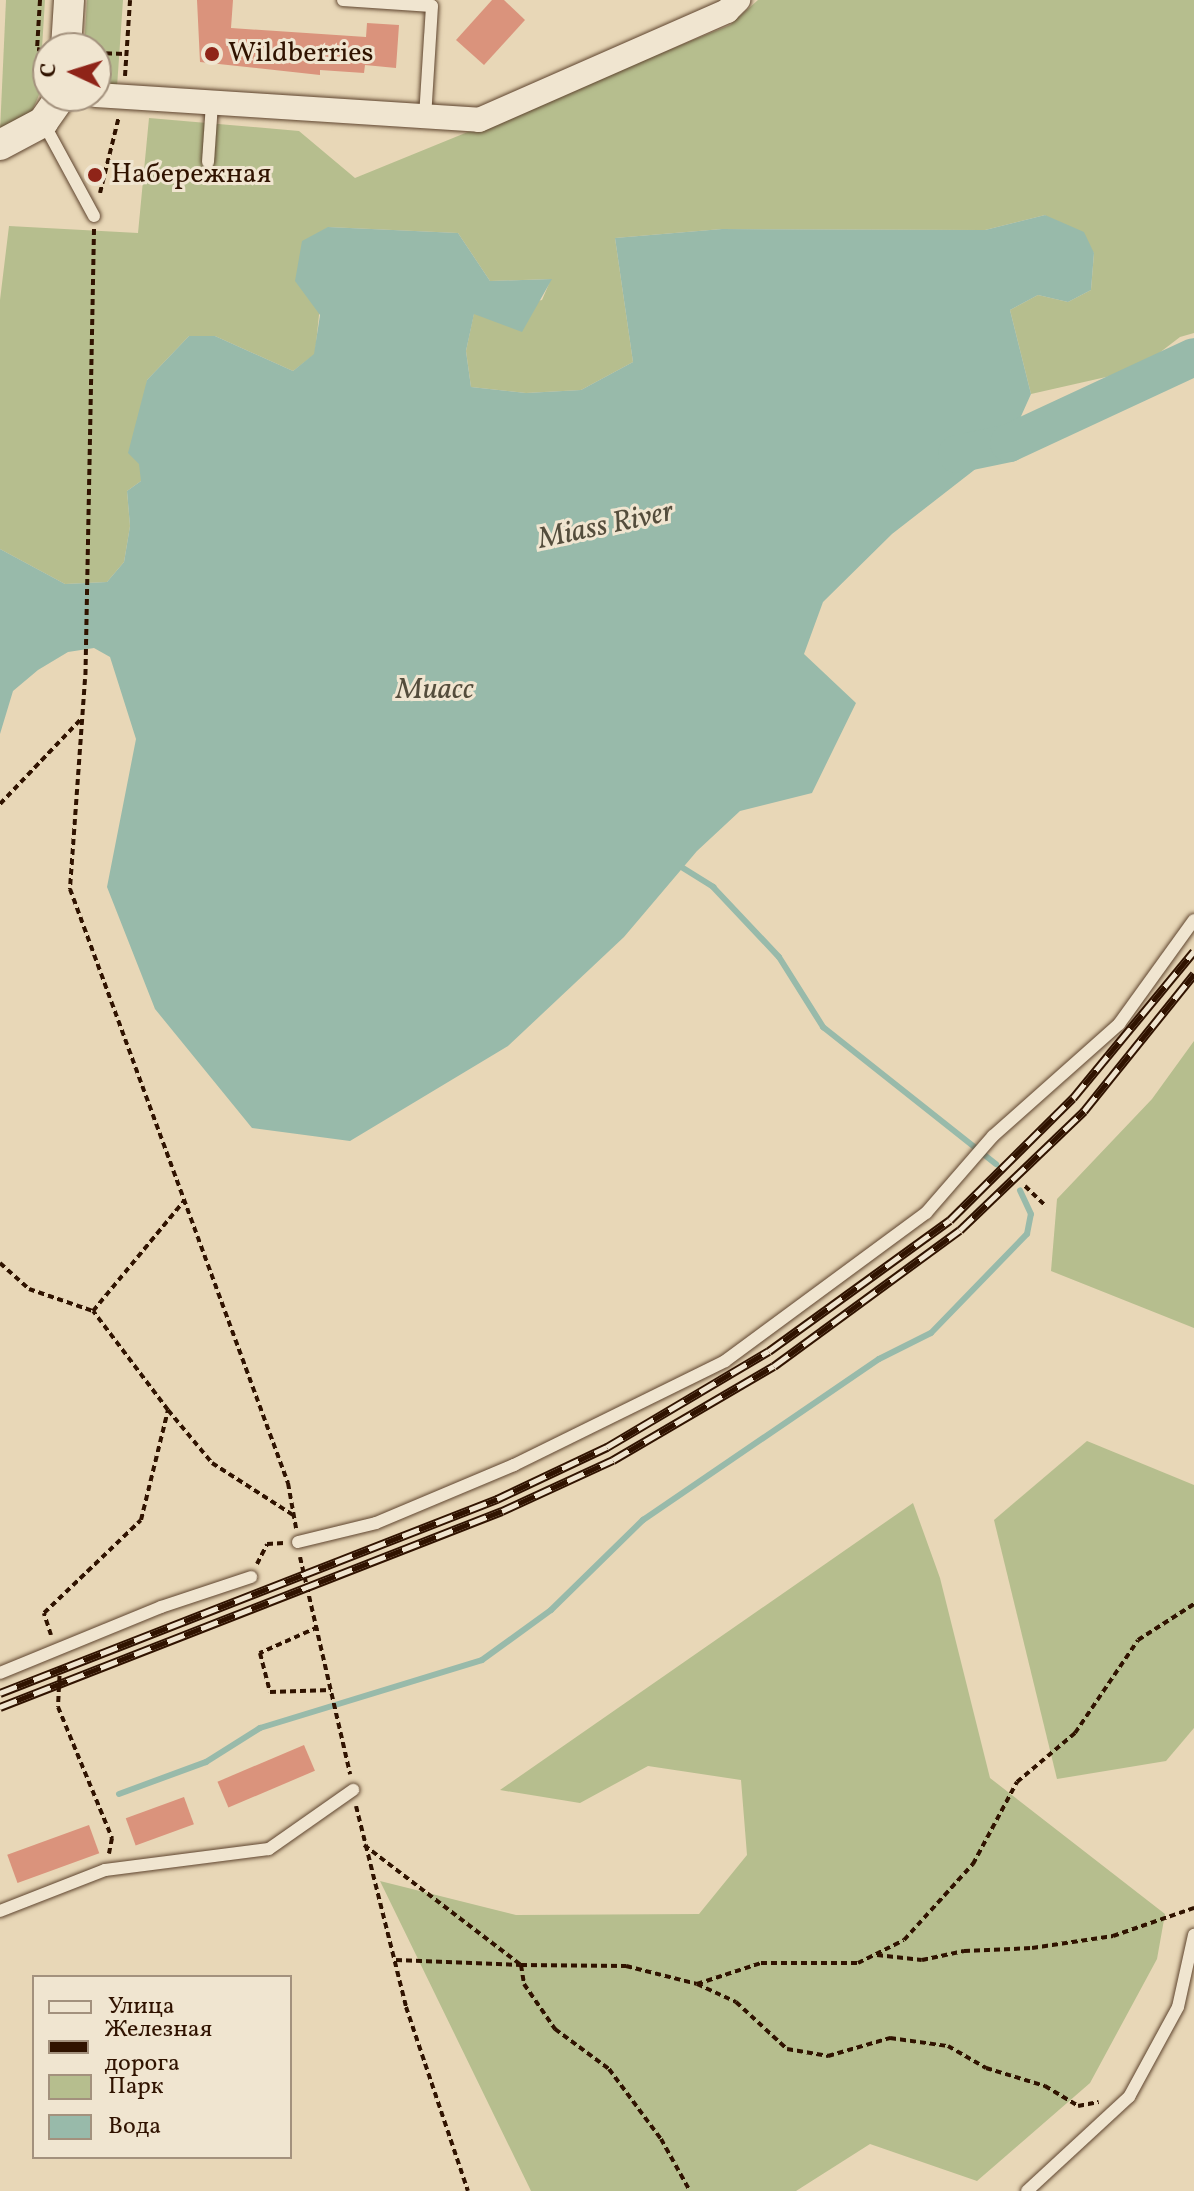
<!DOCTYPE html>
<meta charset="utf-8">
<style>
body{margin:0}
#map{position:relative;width:1194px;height:2191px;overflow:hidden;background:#e8d7b7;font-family:Vollkorn,serif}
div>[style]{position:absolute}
.green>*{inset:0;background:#b6be8e}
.water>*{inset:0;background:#98baaa}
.stream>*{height:6px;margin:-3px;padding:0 3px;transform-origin:3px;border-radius:3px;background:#98baaa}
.river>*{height:38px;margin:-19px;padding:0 19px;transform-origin:19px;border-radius:19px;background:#98baaa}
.building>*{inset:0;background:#da937c;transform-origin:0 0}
.path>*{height:4px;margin-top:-2px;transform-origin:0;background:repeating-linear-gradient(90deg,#301300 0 6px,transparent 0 10px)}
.roads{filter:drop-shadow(0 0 2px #5e442e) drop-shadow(0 0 2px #5e442e)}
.service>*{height:12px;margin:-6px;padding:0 6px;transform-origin:6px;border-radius:6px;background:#f0e5d0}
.minor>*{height:24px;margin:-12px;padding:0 12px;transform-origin:12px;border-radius:12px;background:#f0e5d0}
.tertiary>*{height:30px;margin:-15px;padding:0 15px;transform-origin:15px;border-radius:15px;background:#f0e5d0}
.rail>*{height:9px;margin-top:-4.5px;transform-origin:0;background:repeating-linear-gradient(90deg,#f0e5d0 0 18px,#301300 0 36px);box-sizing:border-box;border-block:2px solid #301300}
.dots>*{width:22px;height:22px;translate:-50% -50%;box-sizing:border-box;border:4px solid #f0e5d0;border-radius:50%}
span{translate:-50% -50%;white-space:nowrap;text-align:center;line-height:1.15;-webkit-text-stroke:6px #f0e5d0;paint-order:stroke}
.poi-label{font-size:28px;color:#301300}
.left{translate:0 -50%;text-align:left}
.water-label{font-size:30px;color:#544d3c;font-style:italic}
.legend{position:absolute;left:32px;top:1975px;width:260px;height:184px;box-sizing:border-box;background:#f0e5d0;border:2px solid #a3917d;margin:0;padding:10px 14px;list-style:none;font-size:24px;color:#301300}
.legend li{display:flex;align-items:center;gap:16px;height:40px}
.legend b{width:40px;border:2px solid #a3917d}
.north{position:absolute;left:32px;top:32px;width:80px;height:80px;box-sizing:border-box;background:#f0e5d0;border:2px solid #a3917d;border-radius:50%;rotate:274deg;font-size:22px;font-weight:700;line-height:32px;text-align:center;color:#301300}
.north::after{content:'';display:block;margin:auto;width:28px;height:36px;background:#8f2418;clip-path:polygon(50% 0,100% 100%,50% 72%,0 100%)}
</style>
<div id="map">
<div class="green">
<div style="clip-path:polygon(6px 0,45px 0,39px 95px,32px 111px,0 131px)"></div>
<div style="clip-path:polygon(87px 0,123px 0,117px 87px,96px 83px,96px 48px,84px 48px)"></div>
<div style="clip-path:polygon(758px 0,1194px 0,1194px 333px,1180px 337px,1137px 370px,1031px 394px,1010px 310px,1038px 295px,1068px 302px,1091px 290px,1094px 253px,1045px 215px,985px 230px,722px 229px,615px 238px,633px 362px,581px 390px,526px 393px,471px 387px,466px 351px,474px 313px,542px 300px,551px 279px,490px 281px,458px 233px,328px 227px,315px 354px,293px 371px,215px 336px,189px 336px,147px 380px,141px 481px,127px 491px,130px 526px,124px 562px,107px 582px,65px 584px,0 549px,0 300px,9px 226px,138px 233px,149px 118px,299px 131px,355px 178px,730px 25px)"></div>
<div style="clip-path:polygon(1194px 1041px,1194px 1328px,1051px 1271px,1057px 1199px,1152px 1099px)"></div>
<div style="clip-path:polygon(1087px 1441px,1194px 1485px,1194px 1728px,1166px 1761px,1057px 1779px,994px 1520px)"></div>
<div style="clip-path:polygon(913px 1503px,940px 1578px,990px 1778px,1165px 1914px,1157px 1959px,1090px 2083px,977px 2181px,870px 2144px,796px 2191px,531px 2191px,380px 1881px,516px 1915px,699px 1914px,747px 1855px,741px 1780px,648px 1766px,580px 1803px,500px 1790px)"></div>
</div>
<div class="water">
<div style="clip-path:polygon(1045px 215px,1084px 232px,1094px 253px,1091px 290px,1068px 302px,1038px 295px,1010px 310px,1031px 394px,1009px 443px,892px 534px,823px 602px,804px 654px,856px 703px,812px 793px,740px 811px,697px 851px,624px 937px,508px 1046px,350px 1141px,252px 1128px,155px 1009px,107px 887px,136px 739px,110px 657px,94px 648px,68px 652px,38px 670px,13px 691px,0 734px,0 549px,65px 584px,107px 582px,124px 562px,130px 526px,127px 491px,141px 481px,139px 464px,128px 453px,147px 380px,189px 336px,215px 336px,293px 371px,314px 354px,320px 315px,295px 281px,302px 241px,328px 227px,458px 233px,490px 281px,552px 279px,522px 332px,474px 314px,466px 351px,471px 387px,526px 393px,581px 390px,633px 362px,615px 238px,722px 229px,985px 230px)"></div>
</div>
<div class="stream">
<div style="left:683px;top:868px;width:36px;rotate:32deg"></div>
<div style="left:713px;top:887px;width:96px;rotate:46.7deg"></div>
<div style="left:779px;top:957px;width:83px;rotate:57.8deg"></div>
<div style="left:823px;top:1027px;width:221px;rotate:38.4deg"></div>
<div style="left:119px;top:1794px;width:93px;rotate:-20.2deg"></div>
<div style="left:206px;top:1762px;width:64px;rotate:-32.2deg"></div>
<div style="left:260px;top:1728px;width:232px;rotate:-17deg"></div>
<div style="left:482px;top:1660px;width:85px;rotate:-35.9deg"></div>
<div style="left:551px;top:1610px;width:129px;rotate:-44.4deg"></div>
<div style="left:643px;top:1520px;width:286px;rotate:-34.3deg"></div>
<div style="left:879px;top:1359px;width:58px;rotate:-26.6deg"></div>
<div style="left:931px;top:1333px;width:138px;rotate:-45.9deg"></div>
<div style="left:1027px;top:1234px;width:20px;rotate:-79deg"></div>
<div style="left:1031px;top:1214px;width:26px;rotate:-115deg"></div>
</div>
<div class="river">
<div style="left:957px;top:454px;width:53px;rotate:-11.9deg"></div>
<div style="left:1009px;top:443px;width:204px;rotate:-24.9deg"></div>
</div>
<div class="building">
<div style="clip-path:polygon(197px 0,233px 0,231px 28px,366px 37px,367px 23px,399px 25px,396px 68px,365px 65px,364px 73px,320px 70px,320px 75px,200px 62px)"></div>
<div style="clip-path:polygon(492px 0,504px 0,525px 20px,484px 65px,456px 40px)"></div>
<div style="left:304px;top:1745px;width:28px;height:94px;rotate:67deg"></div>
<div style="left:184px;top:1797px;width:29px;height:62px;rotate:70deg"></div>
<div style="left:89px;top:1825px;width:30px;height:87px;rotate:70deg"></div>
</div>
<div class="path">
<div style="left:40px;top:0;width:49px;rotate:93.5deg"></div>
<div style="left:37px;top:49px;width:4px;rotate:14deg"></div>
<div style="left:96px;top:53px;width:30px;rotate:2deg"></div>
<div style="left:125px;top:76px;width:76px;rotate:-86.2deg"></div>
<div style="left:100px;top:193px;width:79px;rotate:-76.1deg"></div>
<div style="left:94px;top:229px;width:450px;rotate:91.1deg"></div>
<div style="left:85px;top:679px;width:211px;rotate:94.1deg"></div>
<div style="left:70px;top:889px;width:633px;rotate:69.85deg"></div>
<div style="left:288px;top:1483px;width:46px;rotate:79.9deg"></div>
<div style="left:0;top:804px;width:117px;rotate:-46.4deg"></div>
<div style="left:1025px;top:1186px;width:29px;rotate:44deg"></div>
<div style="left:0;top:1263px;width:39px;rotate:42deg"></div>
<div style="left:29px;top:1289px;width:68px;rotate:19deg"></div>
<div style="left:168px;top:1410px;width:69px;rotate:50.3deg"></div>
<div style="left:212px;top:1463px;width:96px;rotate:32.7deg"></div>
<div style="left:300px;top:1557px;width:223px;rotate:77deg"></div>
<div style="left:257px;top:1564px;width:22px;rotate:-63deg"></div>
<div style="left:267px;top:1544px;width:17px;rotate:-3deg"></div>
<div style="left:318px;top:1627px;width:64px;rotate:155.9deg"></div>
<div style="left:260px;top:1653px;width:40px;rotate:75.6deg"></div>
<div style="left:270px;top:1692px;width:61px;rotate:-1.9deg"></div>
<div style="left:51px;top:1635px;width:23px;rotate:-108deg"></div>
<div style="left:44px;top:1613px;width:134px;rotate:-43.8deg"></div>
<div style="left:141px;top:1520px;width:113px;rotate:-76.2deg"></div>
<div style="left:168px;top:1410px;width:124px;rotate:-127.1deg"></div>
<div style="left:93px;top:1311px;width:143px;rotate:-50.4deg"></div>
<div style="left:60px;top:1666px;width:41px;rotate:92.8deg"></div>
<div style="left:58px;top:1707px;width:142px;rotate:67.6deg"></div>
<div style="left:112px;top:1838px;width:16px;rotate:101deg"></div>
<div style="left:356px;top:1806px;width:207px;rotate:76deg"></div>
<div style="left:406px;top:2007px;width:194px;rotate:71.4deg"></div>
<div style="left:364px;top:1845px;width:198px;rotate:37.4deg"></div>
<div style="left:521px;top:1965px;width:105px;rotate:0.5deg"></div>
<div style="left:626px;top:1966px;width:73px;rotate:14.2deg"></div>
<div style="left:697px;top:1984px;width:43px;rotate:24.8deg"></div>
<div style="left:736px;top:2002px;width:69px;rotate:42.7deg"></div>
<div style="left:787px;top:2049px;width:42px;rotate:9.7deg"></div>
<div style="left:828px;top:2056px;width:65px;rotate:-16.2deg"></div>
<div style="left:890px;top:2038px;width:59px;rotate:7.9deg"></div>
<div style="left:948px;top:2046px;width:44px;rotate:30.1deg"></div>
<div style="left:986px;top:2068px;width:62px;rotate:17deg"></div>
<div style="left:1045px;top:2086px;width:39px;rotate:31deg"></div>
<div style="left:1078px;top:2106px;width:21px;rotate:-11deg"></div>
<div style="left:877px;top:1955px;width:45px;rotate:6.3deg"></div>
<div style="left:922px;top:1960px;width:43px;rotate:-12.1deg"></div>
<div style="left:964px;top:1951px;width:68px;rotate:-2.5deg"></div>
<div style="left:1032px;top:1948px;width:82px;rotate:-8.4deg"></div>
<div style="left:1113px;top:1936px;width:86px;rotate:-19.1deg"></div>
<div style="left:396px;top:1960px;width:125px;rotate:2.3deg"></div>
<div style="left:521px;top:1965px;width:19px;rotate:81deg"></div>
<div style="left:524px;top:1984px;width:55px;rotate:55.4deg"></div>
<div style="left:555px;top:2029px;width:67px;rotate:36.5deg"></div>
<div style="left:609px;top:2069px;width:87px;rotate:53.4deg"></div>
<div style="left:661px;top:2139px;width:60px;rotate:60.9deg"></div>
<div style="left:697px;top:1984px;width:67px;rotate:-18.2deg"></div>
<div style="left:761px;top:1963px;width:97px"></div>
<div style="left:858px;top:1963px;width:51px;rotate:-26.6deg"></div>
<div style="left:904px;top:1940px;width:103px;rotate:-47.8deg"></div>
<div style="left:973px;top:1864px;width:93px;rotate:-61.8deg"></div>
<div style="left:1017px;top:1782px;width:76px;rotate:-40.2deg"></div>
<div style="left:1075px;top:1733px;width:112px;rotate:-55.9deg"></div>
<div style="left:1138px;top:1640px;width:67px;rotate:-32.7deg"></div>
</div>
<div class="roads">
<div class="service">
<div style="left:343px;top:0;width:89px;rotate:3.9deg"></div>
<div style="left:432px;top:6px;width:111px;rotate:93.6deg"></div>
<div style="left:43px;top:122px;width:107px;rotate:61.5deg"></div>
<div style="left:208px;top:162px;width:59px;rotate:-86.1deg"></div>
<div style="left:298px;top:1542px;width:80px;rotate:-13.7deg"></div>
<div style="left:376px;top:1523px;width:150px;rotate:-22.8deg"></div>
<div style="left:514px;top:1465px;width:235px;rotate:-26.2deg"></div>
<div style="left:725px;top:1361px;width:250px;rotate:-36.4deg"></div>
<div style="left:926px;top:1213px;width:102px;rotate:-49deg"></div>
<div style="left:993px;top:1136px;width:169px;rotate:-41.6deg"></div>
<div style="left:1119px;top:1024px;width:128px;rotate:-54.2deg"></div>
<div style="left:0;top:1673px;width:174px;rotate:-22.3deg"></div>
<div style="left:161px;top:1607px;width:95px;rotate:-18.4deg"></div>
<div style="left:0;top:1911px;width:113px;rotate:-21.3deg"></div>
<div style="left:105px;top:1870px;width:165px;rotate:-7.3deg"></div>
<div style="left:269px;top:1849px;width:103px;rotate:-35.1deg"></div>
<div style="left:1027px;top:2191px;width:139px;rotate:-42.7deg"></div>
<div style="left:1129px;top:2097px;width:102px;rotate:-61.4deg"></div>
<div style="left:1178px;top:2007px;width:74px;rotate:-77.5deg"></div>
</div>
<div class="minor">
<div style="left:96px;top:95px;width:384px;rotate:3.7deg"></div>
<div style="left:479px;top:120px;width:271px;rotate:-23.7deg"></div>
<div style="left:727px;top:11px;width:16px;rotate:-45deg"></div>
</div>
<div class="tertiary">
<div style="left:66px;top:48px;width:48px;rotate:-86.4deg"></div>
<div style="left:0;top:145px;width:49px;rotate:-28.1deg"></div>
<div style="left:43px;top:122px;width:32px;rotate:-55deg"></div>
</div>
</div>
<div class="rail">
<div style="left:0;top:1693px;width:534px;rotate:-21.32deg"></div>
<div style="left:497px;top:1499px;width:122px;rotate:-25.3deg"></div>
<div style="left:607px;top:1447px;width:188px;rotate:-30.7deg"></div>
<div style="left:769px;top:1351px;width:223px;rotate:-35.9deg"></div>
<div style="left:950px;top:1220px;width:173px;rotate:-44.8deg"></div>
<div style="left:1073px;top:1098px;width:190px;rotate:-50.5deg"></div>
<div style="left:0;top:1707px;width:539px;rotate:-21.33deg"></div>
<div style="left:502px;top:1511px;width:122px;rotate:-24.7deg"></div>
<div style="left:613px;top:1460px;width:186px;rotate:-30.3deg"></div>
<div style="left:774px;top:1366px;width:230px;rotate:-36.2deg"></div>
<div style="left:960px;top:1230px;width:172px;rotate:-43.8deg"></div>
<div style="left:1084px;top:1111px;width:176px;rotate:-51.2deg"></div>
</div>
<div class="dots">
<div style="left:212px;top:54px;background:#8f2418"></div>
<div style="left:95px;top:175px;background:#8f2418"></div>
</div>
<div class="poi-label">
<span class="left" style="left:228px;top:54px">Wildberries</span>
<span class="left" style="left:111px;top:175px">Набережная</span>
</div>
<div class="water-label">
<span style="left:606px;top:526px;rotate:-12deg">Miass River</span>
<span style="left:435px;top:690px">Миасс</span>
</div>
<ul class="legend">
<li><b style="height:10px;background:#f0e5d0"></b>Улица</li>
<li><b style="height:10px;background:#301300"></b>Железная дорога</li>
<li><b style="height:22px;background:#b6be8e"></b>Парк</li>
<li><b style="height:22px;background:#98baaa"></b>Вода</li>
</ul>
<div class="north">С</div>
</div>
